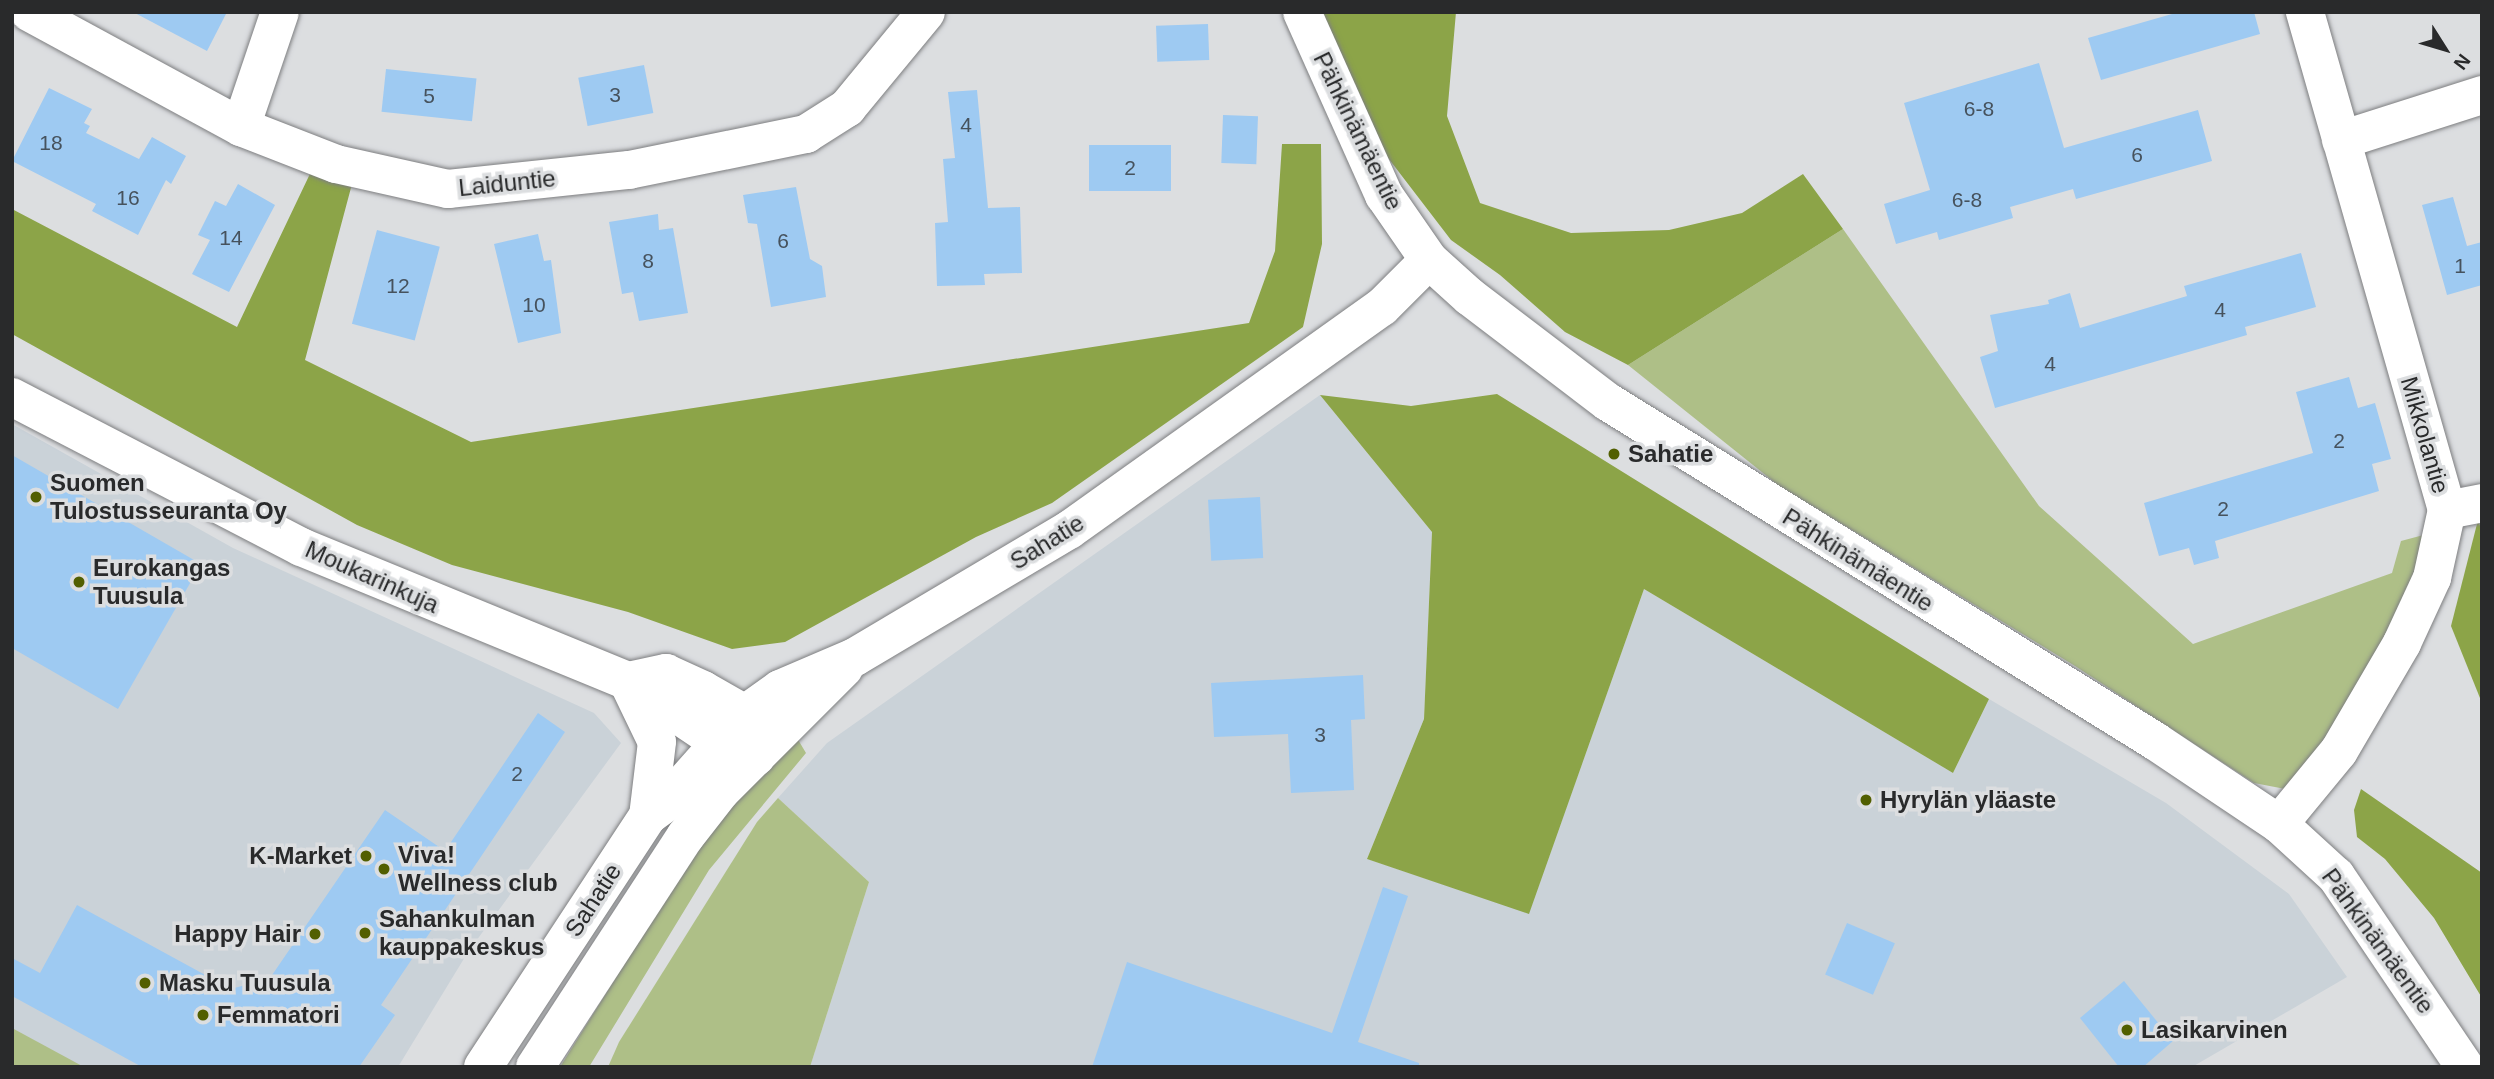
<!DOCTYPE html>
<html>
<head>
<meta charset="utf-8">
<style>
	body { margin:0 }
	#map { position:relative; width:2494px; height:1079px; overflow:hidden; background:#dcdee0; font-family:Helvetica,sans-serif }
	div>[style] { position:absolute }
	.built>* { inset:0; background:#cad2d8 }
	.green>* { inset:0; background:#aebf87 }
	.forest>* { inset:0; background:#8ca448 }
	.building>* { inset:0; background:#9ecaf2; transform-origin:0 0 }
	.roads { filter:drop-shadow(0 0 2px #7d7e80) drop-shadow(0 0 2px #7d7e80) }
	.minor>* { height:38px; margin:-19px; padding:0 19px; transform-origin:19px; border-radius:19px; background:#fff }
	.dots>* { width:19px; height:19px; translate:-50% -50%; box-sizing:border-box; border:4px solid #dcdee0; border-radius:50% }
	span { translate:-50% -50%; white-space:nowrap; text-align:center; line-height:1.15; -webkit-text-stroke:7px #dcdee0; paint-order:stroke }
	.number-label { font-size:21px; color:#46525d }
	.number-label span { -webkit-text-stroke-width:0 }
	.street-label { font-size:24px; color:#292a2b }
	.poi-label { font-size:24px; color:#292a2b; font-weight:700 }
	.left { translate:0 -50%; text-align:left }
	.right { translate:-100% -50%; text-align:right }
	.frame { position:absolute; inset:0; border:14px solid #292a2b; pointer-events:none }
	.north { position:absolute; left:2410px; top:14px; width:70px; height:70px; -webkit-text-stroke:5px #dcdee0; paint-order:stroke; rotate:127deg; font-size:19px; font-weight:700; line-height:28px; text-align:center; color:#292a2b }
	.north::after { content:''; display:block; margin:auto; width:24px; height:32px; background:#292a2b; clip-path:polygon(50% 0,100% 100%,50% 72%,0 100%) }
</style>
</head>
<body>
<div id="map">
	<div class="built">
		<div style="clip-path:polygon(1320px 395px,1432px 532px,1424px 719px,1367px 859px,1529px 913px,1644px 589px,1953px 773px,1989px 699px,2166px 803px,2289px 894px,2347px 977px,2192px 1067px,810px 1067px,869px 882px,778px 798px,827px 743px)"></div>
		<div style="clip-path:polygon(12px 424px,233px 548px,594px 713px,621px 743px,468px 952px,398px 1067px,38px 1067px,12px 1051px)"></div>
	</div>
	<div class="green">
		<div style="clip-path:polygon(1843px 229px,2039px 506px,2193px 644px,2392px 573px,2401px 541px,2431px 533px,2391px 636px,2291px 790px,2254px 783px,2075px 666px,1778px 485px,1628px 365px)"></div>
		<div style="clip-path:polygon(797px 738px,806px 753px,709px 870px,589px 1067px,560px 1067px,665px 899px,733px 801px)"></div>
		<div style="clip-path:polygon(778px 798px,869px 882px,810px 1067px,608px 1067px,619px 1042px,757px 822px)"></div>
		<div style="clip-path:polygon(12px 1028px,84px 1067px,12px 1067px)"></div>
	</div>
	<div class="forest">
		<div style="clip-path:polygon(1322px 12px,1456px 12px,1447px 116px,1480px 203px,1571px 233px,1669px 230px,1742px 213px,1803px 174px,1843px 229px,1628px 365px,1565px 332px,1500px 275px,1451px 240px,1382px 150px)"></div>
		<div style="clip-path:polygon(1282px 144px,1321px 144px,1322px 244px,1303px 327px,1052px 503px,976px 537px,785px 642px,732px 649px,628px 612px,452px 565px,357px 525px,12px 334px,12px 209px,237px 327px,318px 157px,356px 169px,305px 360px,471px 442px,1249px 323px,1275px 251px)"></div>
		<div style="clip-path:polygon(1497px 394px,1989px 699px,1953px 773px,1644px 589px,1529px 914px,1367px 859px,1424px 719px,1432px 532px,1320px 395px,1411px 406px)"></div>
		<div style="clip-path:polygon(2478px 520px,2482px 531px,2482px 703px,2451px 626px)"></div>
		<div style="clip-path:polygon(2361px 789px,2482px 873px,2482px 998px,2434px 918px,2385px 859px,2357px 837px,2354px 810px)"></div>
	</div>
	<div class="building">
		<div style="clip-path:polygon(133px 12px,227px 12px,207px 51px)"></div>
		<div style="clip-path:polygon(2179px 12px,2254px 12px,2260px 34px,2101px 80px,2088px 38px)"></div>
		<div style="left:1208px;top:24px;width:36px;height:52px;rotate:88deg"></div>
		<div style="clip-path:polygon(2039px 63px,2064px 148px,2198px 110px,2212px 161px,2076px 199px,2073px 189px,2010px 207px,2013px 218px,1939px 240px,1937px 232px,1896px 244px,1884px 204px,1930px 190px,1904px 103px)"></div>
		<div style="left:644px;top:65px;width:49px;height:67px;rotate:79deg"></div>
		<div style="left:386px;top:69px;width:91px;height:43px;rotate:6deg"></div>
		<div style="clip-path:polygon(49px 88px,92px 109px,84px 123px,90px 126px,86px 133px,139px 159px,152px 137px,186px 156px,171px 184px,166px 180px,138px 235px,92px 211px,96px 204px,12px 161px)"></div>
		<div style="clip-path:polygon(977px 90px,988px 208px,1020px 207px,1022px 273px,984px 274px,985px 285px,937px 286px,935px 223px,948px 222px,943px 159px,955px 158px,948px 92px)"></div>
		<div style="left:1223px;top:115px;width:35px;height:48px;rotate:2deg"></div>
		<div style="left:1171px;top:145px;width:46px;height:82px;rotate:90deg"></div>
		<div style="clip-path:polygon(238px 184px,275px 205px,229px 292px,192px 274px,210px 240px,198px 235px,215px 201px,226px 206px)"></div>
		<div style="clip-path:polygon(796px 187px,810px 259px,822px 266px,826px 297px,771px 307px,757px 224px,748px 223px,743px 195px)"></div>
		<div style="clip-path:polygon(2453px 197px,2467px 246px,2482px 242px,2482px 285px,2447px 295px,2422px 205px)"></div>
		<div style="clip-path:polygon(658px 214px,659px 230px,673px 228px,688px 313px,639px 321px,633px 292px,622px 294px,609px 222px)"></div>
		<div style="left:377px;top:230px;width:65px;height:97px;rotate:15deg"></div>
		<div style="clip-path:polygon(538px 234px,544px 261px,551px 260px,561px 333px,518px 343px,494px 244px)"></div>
		<div style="clip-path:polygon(2301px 253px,2316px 307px,2245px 327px,2247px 335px,1995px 408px,1980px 357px,1998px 351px,1990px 315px,2049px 304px,2048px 300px,2070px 293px,2080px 328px,2187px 296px,2184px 286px)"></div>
		<div style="clip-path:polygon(2349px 377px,2358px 408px,2375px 403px,2391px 459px,2372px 464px,2379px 491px,2215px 541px,2219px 558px,2194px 565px,2189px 548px,2159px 556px,2144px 503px,2313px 453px,2296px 392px)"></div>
		<div style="clip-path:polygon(12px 455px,201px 564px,118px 709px,12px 648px)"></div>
		<div style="left:1260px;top:497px;width:61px;height:52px;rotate:87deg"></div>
		<div style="clip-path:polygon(1363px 675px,1365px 719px,1351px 720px,1354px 790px,1291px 793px,1288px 734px,1214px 737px,1211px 683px)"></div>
		<div style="clip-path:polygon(538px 713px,565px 732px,381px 1005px,395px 1015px,359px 1067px,142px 1067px,12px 996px,12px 958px,40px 973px,77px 905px,231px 989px,270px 978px,385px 810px,445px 851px)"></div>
		<div style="clip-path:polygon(1383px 887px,1408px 896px,1358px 1042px,1419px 1063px,1419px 1067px,1092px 1067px,1127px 962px,1332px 1033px)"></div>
		<div style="left:1847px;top:923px;width:52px;height:56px;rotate:23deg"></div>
		<div style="clip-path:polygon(2124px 981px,2173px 1041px,2143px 1067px,2119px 1067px,2080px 1018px)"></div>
	</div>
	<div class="roads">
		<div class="minor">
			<div style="left:29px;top:12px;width:241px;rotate:28.5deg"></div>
			<div style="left:241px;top:127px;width:102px;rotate:21.3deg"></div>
			<div style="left:336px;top:164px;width:115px;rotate:12.6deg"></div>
			<div style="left:448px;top:189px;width:182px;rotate:-6deg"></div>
			<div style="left:629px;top:170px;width:181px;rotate:-11.5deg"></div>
			<div style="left:806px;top:134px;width:49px;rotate:-32.4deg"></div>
			<div style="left:847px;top:108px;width:124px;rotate:-50.5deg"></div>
			<div style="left:1302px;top:12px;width:201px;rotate:65.9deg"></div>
			<div style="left:1384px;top:195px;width:79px;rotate:55.3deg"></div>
			<div style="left:1429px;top:260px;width:55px;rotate:42.1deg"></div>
			<div style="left:1470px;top:297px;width:173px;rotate:37.3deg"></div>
			<div style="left:1608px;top:402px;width:644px;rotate:31.79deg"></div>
			<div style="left:2155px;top:741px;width:149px;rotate:33.8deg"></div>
			<div style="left:2279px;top:824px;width:77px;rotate:42.4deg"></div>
			<div style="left:2336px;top:876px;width:230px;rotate:56deg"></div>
			<div style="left:241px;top:127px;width:121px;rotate:-71.3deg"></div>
			<div style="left:2341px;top:140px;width:148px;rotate:-17.7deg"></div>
			<div style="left:12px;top:397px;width:326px;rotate:27.4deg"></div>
			<div style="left:301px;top:547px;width:353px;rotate:22.3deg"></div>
			<div style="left:628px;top:681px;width:107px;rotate:34deg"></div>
			<div style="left:717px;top:741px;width:42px;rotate:22.3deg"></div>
			<div style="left:2447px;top:510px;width:36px;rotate:-11deg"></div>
			<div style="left:628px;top:681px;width:39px;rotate:-12deg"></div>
			<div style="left:666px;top:673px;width:41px;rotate:24.7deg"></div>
			<div style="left:703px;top:690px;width:48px;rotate:29.7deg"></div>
			<div style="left:745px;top:714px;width:25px;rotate:76deg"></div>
			<div style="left:629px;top:684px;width:64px;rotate:64.2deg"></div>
			<div style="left:657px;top:742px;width:75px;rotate:96.9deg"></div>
			<div style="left:2279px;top:824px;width:94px;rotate:-50.6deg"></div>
			<div style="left:2339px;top:751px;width:125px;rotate:-59.7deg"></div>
			<div style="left:2402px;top:643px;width:72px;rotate:-65.2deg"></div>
			<div style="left:2432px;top:578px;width:70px;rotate:-77.6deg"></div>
			<div style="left:2447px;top:510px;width:518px;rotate:-105.92deg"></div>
			<div style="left:483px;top:1067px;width:300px;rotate:-56.7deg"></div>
			<div style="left:648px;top:816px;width:24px;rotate:-36deg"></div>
			<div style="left:667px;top:802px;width:118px;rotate:-48.4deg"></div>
			<div style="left:745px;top:714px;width:43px;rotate:-35.5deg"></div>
			<div style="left:780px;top:689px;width:82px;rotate:-23.1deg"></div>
			<div style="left:855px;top:657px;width:249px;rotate:-30.7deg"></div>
			<div style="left:1069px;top:530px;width:384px;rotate:-35.5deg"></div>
			<div style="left:1382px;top:307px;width:66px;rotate:-45deg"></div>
			<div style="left:535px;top:1067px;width:275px;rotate:-56.9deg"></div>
			<div style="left:685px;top:837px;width:58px;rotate:-52deg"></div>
			<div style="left:721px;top:791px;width:174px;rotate:-45deg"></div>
		</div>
	</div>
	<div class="dots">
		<div style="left:1614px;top:454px;background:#525f00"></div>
		<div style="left:36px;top:497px;background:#525f00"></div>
		<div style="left:79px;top:582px;background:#525f00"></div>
		<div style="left:1866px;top:800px;background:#525f00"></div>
		<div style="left:366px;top:856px;background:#525f00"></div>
		<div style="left:384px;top:869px;background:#525f00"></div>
		<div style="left:365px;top:933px;background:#525f00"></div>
		<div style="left:315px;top:934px;background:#525f00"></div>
		<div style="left:145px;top:983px;background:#525f00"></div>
		<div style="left:203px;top:1015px;background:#525f00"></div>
		<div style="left:2127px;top:1030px;background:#525f00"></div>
	</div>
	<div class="number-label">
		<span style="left:615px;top:95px">3</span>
		<span style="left:429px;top:96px">5</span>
		<span style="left:1979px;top:109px">6-8</span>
		<span style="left:966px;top:125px">4</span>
		<span style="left:51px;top:143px">18</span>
		<span style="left:2137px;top:155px">6</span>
		<span style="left:1130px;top:168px">2</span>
		<span style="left:128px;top:198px">16</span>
		<span style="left:1967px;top:200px">6-8</span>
		<span style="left:231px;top:238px">14</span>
		<span style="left:783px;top:241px">6</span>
		<span style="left:648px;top:261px">8</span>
		<span style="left:2460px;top:266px">1</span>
		<span style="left:398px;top:286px">12</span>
		<span style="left:534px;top:305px">10</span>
		<span style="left:2220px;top:310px">4</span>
		<span style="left:2050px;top:364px">4</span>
		<span style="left:2339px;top:441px">2</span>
		<span style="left:2223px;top:509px">2</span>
		<span style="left:1320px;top:735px">3</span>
		<span style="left:517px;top:774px">2</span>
	</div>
	<div class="street-label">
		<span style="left:1358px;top:131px;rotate:64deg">Pähkinämäentie</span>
		<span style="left:507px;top:183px;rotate:-6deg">Laiduntie</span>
		<span style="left:2425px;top:435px;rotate:74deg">Mikkolantie</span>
		<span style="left:1047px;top:542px;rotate:-32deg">Sahatie</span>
		<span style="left:1858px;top:560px;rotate:32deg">Pähkinämäentie</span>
		<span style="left:372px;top:577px;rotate:24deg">Moukarinkuja</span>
		<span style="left:593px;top:900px;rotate:-57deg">Sahatie</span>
		<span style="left:2378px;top:941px;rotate:54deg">Pähkinämäentie</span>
	</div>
	<div class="poi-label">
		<span class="left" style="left:1628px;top:454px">Sahatie</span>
		<span class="left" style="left:50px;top:497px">Suomen<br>Tulostusseuranta Oy</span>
		<span class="left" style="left:93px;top:582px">Eurokangas<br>Tuusula</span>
		<span class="left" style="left:1880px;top:800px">Hyrylän yläaste</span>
		<span class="left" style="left:398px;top:869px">Viva!<br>Wellness club</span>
		<span class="right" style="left:352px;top:856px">K-Market</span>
		<span class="left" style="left:379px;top:933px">Sahankulman<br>kauppakeskus</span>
		<span class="right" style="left:301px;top:934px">Happy Hair</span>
		<span class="left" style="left:159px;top:983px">Masku Tuusula</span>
		<span class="left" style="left:217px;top:1015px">Femmatori</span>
		<span class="left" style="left:2141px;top:1030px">Lasikarvinen</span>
	</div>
	<div class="frame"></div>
	<div class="north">N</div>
</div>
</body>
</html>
